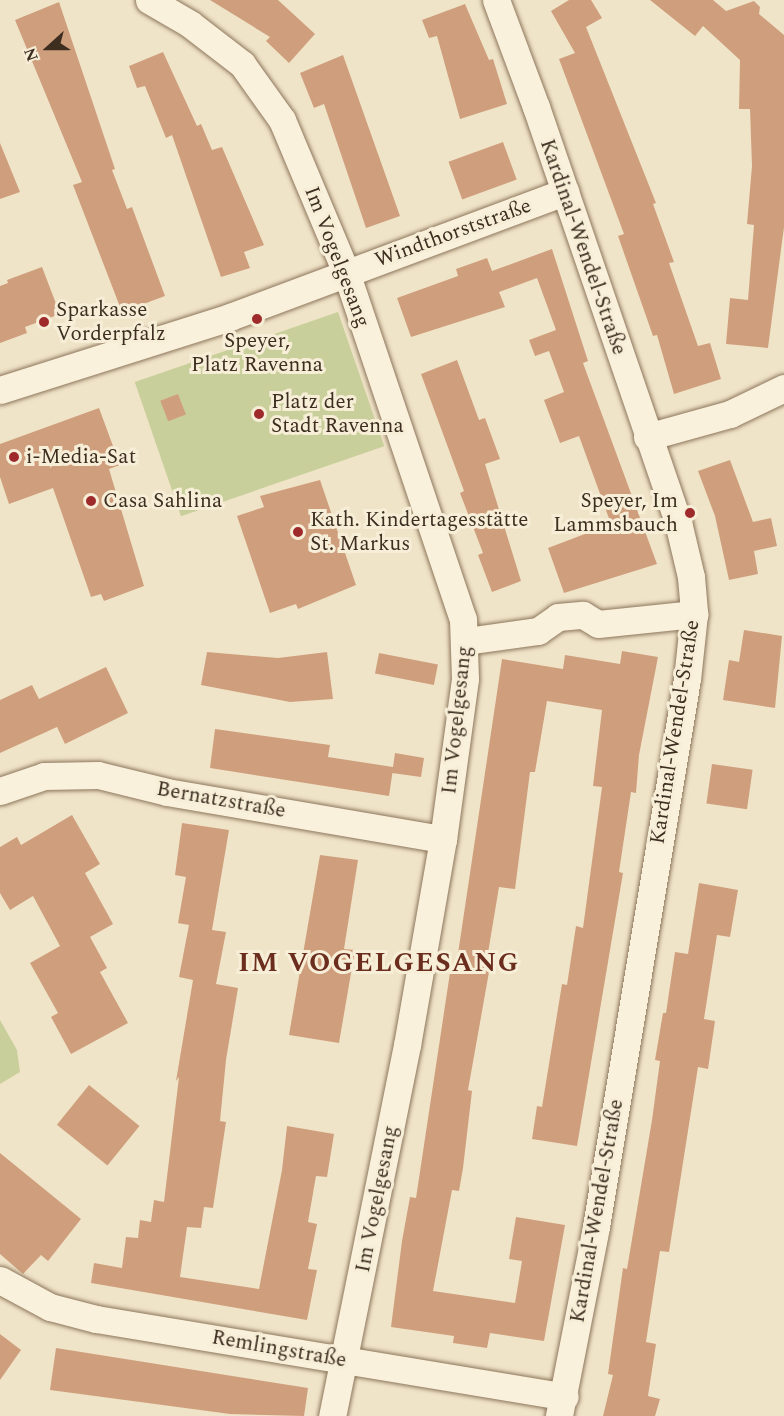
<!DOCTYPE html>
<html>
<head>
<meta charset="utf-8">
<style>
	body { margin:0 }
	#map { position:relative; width:784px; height:1416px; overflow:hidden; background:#f0e4c8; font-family:Spectral,serif }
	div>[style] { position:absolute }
	.green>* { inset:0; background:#c9cf9b; transform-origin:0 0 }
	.building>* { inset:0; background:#cf9f7d; transform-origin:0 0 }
	.roads { filter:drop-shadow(0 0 2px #8d765c) drop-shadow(0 0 2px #8d765c) }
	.minor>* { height:27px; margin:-13.5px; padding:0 13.5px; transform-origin:13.5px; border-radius:13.5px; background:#faf1dc }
	.dots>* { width:16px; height:16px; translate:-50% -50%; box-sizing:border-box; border:3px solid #f7eed8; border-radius:50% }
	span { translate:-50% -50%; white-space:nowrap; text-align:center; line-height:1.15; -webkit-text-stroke:6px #f7eed8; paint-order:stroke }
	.street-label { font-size:21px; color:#3d2e20 }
	.poi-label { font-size:21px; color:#3d2e20 }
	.left { translate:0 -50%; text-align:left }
	.right { translate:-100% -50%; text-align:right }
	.district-label { font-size:27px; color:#6b2e1e; font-weight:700; letter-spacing:1.5px }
	.north { position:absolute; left:18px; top:18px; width:60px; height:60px; -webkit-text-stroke:4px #f7eed8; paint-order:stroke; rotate:249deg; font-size:16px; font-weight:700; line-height:24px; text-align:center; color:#3d2e20 }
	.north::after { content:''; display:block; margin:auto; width:21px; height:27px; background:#3d2e20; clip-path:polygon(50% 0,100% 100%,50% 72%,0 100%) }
</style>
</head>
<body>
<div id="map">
	<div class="green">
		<div style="left:338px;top:312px;width:142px;height:215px;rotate:71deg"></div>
		<div style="clip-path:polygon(0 1020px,17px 1050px,20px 1072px,0 1084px)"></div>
	</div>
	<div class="building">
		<div style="clip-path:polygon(210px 0,278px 0,315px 34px,289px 63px,266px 41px,270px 37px)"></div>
		<div style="clip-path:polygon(569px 0,591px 0,602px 18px,586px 27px,656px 203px,653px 204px,674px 262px,669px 263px,698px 346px,710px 343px,721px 379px,674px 394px,657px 335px,653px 336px,618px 236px,624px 234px,559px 59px,575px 53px,551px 11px)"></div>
		<div style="clip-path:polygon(650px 0,713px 0,726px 11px,754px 1px,760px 7px,759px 14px,784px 35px,784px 227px,768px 348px,726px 344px,730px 298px,748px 300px,754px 225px,747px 224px,752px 166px,750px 109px,739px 109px,740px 60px,703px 26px,695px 36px)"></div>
		<div style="clip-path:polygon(59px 2px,115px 169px,112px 170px,127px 209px,132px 207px,165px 296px,122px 312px,73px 185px,82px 182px,15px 20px)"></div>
		<div style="clip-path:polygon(465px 4px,489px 60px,493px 59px,507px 104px,460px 119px,437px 36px,429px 38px,422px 20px)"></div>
		<div style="clip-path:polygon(163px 52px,197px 126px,201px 124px,212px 150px,222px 147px,264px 245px,244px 252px,250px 268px,221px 277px,172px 135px,166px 138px,145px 86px,137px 88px,129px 66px)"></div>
		<div style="clip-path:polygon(343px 55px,400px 216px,366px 228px,324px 104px,314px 108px,300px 73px)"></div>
		<div style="left:503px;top:142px;width:40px;height:58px;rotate:70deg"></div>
		<div style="clip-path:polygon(0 143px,20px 192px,0 199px)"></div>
		<div style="clip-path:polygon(552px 249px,588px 361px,583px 363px,657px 564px,564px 593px,548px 548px,611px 524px,579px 436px,560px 443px,544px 400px,564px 392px,549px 351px,535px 356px,529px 340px,556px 330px,537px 278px,499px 292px,505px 307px,411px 337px,397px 298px,458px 276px,456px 269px,487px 258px,492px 271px)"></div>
		<div style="clip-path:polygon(42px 267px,60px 314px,25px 327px,27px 333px,0 343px,0 286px,8px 283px,7px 280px)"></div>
		<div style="clip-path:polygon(457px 360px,479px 420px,485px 418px,500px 459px,485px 464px,521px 581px,492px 592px,478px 555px,483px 553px,460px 493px,464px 491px,421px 374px)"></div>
		<div style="left:178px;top:394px;width:22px;height:19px;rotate:69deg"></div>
		<div style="clip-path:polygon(99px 408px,120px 465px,109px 469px,144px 586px,104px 601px,101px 594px,91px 597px,53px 488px,9px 504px,0 477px,0 444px)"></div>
		<div style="clip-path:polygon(730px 460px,753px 522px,771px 518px,777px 546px,754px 551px,758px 574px,729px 580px,715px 516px,698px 471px)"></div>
		<div style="clip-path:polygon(320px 480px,356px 585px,298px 609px,296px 604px,270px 613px,237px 516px,264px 507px,260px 496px)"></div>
		<div style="clip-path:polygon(744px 630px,782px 636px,775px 708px,723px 700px,729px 660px,739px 662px)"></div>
		<div style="clip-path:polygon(622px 651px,658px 657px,639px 755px,636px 793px,631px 792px,619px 872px,623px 873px,577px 1146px,532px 1139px,537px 1106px,542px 1107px,562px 984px,567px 985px,576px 926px,583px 928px,602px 787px,593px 786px,602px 710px,547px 701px,535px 772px,530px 772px,515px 889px,499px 887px,485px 971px,489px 972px,468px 1090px,472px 1091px,463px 1168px,459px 1191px,452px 1190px,433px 1291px,515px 1303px,522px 1261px,509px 1259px,516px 1217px,565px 1225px,544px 1341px,490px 1333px,487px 1348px,453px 1343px,454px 1336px,391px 1327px,402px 1241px,410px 1197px,416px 1198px,451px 966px,456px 967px,502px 659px,563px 669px,565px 655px,620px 664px)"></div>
		<div style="clip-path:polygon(207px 652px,278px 658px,327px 652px,333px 699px,290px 702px,201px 685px)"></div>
		<div style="left:379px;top:653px;width:60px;height:21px;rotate:11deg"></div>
		<div style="clip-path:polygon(106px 667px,128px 713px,65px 744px,57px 727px,0 753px,0 700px,32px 685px,39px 699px)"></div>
		<div style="clip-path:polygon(215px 729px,330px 745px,328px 757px,393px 767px,395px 753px,424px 758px,421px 777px,392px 773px,393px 769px,389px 796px,210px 768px)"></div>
		<div style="left:712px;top:764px;width:41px;height:40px;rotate:8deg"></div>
		<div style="clip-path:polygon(72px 815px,100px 864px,85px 873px,113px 924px,90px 937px,107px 968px,100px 972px,128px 1023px,71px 1054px,51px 1017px,58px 1013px,30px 963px,60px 946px,33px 896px,10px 910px,0 893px,0 847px,17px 837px,21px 845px)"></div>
		<div style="clip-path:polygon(182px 823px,229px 830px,212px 930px,226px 932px,216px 984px,238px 988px,226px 1060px,220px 1121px,226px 1122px,213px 1208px,204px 1207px,201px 1228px,187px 1227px,180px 1277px,259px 1289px,282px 1170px,287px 1126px,334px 1134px,327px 1177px,316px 1176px,308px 1222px,317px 1224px,308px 1269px,317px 1270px,307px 1320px,91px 1283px,94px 1263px,122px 1268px,126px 1237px,138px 1238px,140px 1220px,151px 1222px,154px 1200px,164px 1202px,179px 1077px,176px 1081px,193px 980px,179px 977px,189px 925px,178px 923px,186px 877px,175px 875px)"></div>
		<div style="clip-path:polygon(320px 855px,358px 860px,344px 949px,355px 950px,339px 1043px,289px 1035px)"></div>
		<div style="clip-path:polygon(699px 883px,738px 890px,730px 937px,717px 935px,704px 1019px,715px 1021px,708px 1069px,698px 1067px,669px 1252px,660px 1251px,646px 1342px,656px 1344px,648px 1396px,660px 1399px,655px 1416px,603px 1416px,613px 1375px,608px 1374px,623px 1268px,627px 1269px,652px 1120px,660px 1061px,655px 1060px,663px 1013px,666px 1013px,675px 952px,688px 954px)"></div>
		<div style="left:89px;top:1085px;width:65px;height:51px;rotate:39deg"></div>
		<div style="clip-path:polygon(0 1153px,81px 1219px,48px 1261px,41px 1255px,23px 1274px,0 1254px)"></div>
		<div style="clip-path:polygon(0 1334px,21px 1350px,0 1380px)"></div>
		<div style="clip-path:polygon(56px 1348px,308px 1388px,304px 1416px,230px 1414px,50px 1390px)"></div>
	</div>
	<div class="roads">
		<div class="minor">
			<div style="left:149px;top:0;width:48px;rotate:30.3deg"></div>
			<div style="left:190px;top:24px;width:66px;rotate:37.6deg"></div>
			<div style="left:242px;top:64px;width:69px;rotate:54.5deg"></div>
			<div style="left:282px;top:120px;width:165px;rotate:67.2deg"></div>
			<div style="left:346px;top:272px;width:366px;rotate:71.4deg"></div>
			<div style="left:463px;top:619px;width:60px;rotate:88.1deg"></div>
			<div style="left:465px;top:679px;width:162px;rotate:97.8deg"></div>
			<div style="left:443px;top:839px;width:209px;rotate:99.9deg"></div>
			<div style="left:407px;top:1045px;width:379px;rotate:101.4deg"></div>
			<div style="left:496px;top:0;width:114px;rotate:69.5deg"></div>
			<div style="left:536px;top:107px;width:439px;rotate:71.1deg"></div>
			<div style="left:678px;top:522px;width:57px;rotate:76.7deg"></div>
			<div style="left:691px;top:577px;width:37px;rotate:85deg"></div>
			<div style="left:694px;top:614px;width:65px;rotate:96.1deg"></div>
			<div style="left:687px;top:679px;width:556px;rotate:99.43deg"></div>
			<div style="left:596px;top:1227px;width:193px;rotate:101.1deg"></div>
			<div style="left:0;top:390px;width:241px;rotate:-17.6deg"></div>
			<div style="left:230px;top:317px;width:358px;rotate:-20.5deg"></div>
			<div style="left:647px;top:437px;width:86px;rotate:-15.5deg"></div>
			<div style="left:730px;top:414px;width:60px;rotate:-25.7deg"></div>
			<div style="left:466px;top:641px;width:73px;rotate:-7.9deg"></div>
			<div style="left:538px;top:631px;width:24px;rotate:-35deg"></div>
			<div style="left:558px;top:617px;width:25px;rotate:-5deg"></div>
			<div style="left:583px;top:615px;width:17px;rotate:31deg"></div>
			<div style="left:598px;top:624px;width:97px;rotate:-5.9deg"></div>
			<div style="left:0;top:791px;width:46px;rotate:-18.8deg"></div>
			<div style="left:44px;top:776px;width:54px;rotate:-1.1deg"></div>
			<div style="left:98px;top:775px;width:71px;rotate:13.8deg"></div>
			<div style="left:167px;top:792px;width:280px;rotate:9.7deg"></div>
			<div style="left:0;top:1280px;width:57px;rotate:28.4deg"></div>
			<div style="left:50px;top:1307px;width:48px;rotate:14.6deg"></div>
			<div style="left:96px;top:1319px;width:475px;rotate:9.4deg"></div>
		</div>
	</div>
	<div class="dots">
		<div style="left:257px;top:319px;background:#9e2a2b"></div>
		<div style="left:44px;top:322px;background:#9e2a2b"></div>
		<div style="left:259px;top:414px;background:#9e2a2b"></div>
		<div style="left:14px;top:457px;background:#9e2a2b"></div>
		<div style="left:91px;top:501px;background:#9e2a2b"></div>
		<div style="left:690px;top:513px;background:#9e2a2b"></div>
		<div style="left:298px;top:532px;background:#9e2a2b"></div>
	</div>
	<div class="street-label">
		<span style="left:453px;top:233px;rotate:-20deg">Windthorststraße</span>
		<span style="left:583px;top:247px;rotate:71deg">Kardinal-Wendel-Straße</span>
		<span style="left:337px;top:257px;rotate:69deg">Im Vogelgesang</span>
		<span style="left:457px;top:720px;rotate:-84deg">Im Vogelgesang</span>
		<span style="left:675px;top:732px;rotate:-81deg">Kardinal-Wendel-Straße</span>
		<span style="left:221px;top:800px;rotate:10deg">Bernatzstraße</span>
		<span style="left:377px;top:1199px;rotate:-79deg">Im Vogelgesang</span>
		<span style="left:597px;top:1211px;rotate:-80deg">Kardinal-Wendel-Straße</span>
		<span style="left:279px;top:1349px;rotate:10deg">Remlingstraße</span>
	</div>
	<div class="poi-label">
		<span class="left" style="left:56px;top:322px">Sparkasse<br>Vorderpfalz</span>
		<span style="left:257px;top:353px">Speyer,<br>Platz Ravenna</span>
		<span class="left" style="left:271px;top:414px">Platz der<br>Stadt Ravenna</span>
		<span class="left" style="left:26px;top:457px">i-Media-Sat</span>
		<span class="left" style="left:103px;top:501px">Casa Sahlina</span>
		<span class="right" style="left:678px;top:513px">Speyer, Im<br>Lammsbauch</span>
		<span class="left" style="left:310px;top:532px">Kath. Kindertagesstätte<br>St. Markus</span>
	</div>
	<div class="district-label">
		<span style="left:379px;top:964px">IM VOGELGESANG</span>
	</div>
	<div class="north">N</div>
</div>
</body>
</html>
